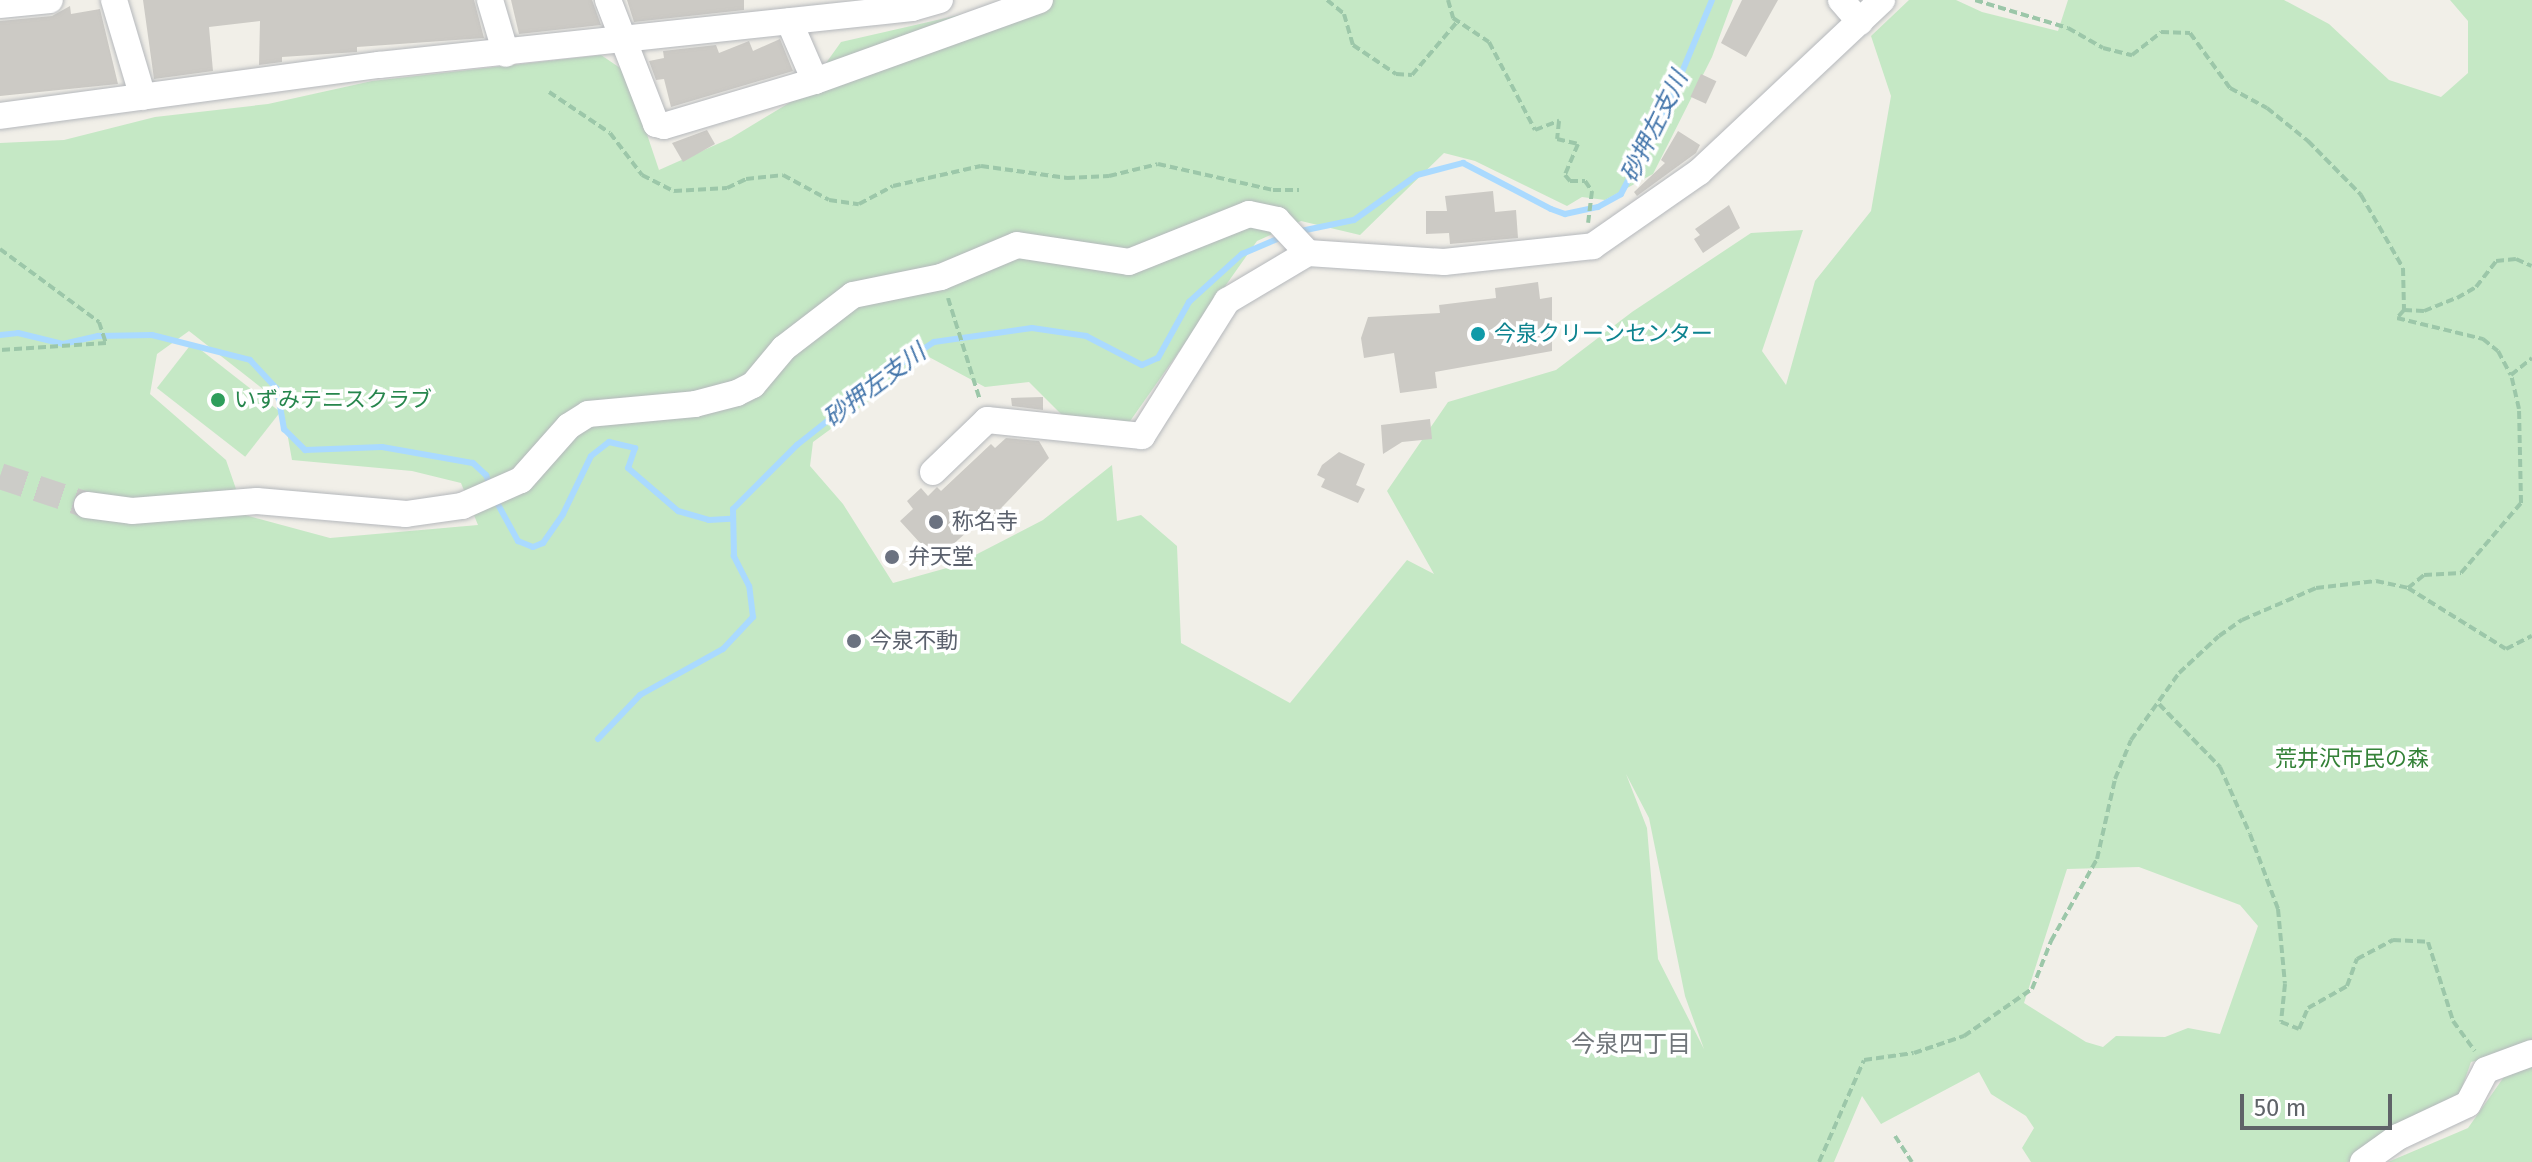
<!DOCTYPE html>
<html>
<head>
<meta charset="utf-8">
<style>
	body { margin:0 }
	#map { position:relative; width:2532px; height:1162px; overflow:hidden; background:#f1efe8; font-family:"Fira Sans","Noto Sans JP",sans-serif }
	div>[style] { position:absolute }
	.green>* { inset:0; background:#c5e8c5; transform-origin:0 0 }
	.stream>* { height:6px; margin:-3px; padding:0 3px; transform-origin:3px; border-radius:3px; background:#aadaff }
	.building>* { inset:0; background:#cccac5; transform-origin:0 0 }
	.minor-tunnel>* { height:26px; margin-top:-13px; transform-origin:0; background:repeating-linear-gradient(90deg,#ccccc8 0 26px,transparent 0 39px) }
	.path>* { height:4px; margin-top:-2px; transform-origin:0; background:repeating-linear-gradient(90deg,#9cc7a9 0 8px,transparent 0 12px) }
	.roads { filter:drop-shadow(0 0 2px #b5b8bc) drop-shadow(0 0 2px #b5b8bc) }
	.minor>* { height:26px; margin:-13px; padding:0 13px; transform-origin:13px; border-radius:13px; background:#fff }
	.dots>* { width:22px; height:22px; translate:-50% -50%; box-sizing:border-box; border:4px solid #fff; border-radius:50% }
	span { translate:-50% -50%; white-space:nowrap; text-align:center; line-height:1.15; -webkit-text-stroke:7px #fff; paint-order:stroke }
	.culture-label { font-size:22px; color:#0d838f }
	.left { translate:0 -50%; text-align:left }
	.leisure-label { font-size:22px; color:#27864d }
	.worship-label { font-size:22px; color:#5b616d }
	.park-label { font-size:22px; color:#348238 }
	.water-label { font-size:24px; color:#4174aa; font-style:italic }
	.neighbourhood-label { font-size:24px; color:#70757a }
	.scale { position:absolute; left:2240px; top:1094px; width:152px; height:36px; box-sizing:border-box; border:4px solid #5f6368; border-top:0; padding-left:10px; font-size:24px; line-height:28px; white-space:nowrap; color:#5f6368; -webkit-text-stroke:6px #fff; paint-order:stroke }
</style>
</head>
<body>
<div id="map">
	<div class="green">
		<div style="clip-path:polygon(evenodd,1025px 0,1733px 0,1712px 57px,1653px 174px,1605px 200px,1582px 197px,1567px 206px,1475px 161px,1444px 153px,1360px 235px,1301px 221px,1257px 241px,1128px 424px,1064px 417px,1029px 382px,985px 387px,929px 357px,813px 442px,810px 466px,843px 504px,893px 583px,954px 566px,1043px 520px,1112px 465px,1117px 521px,1141px 515px,1177px 546px,1181px 643px,1290px 703px,1407px 560px,1434px 574px,1387px 491px,1448px 402px,1556px 370px,1632px 312px,1751px 233px,1803px 230px,1762px 351px,1786px 385px,1815px 281px,1871px 211px,1891px 96px,1871px 36px,1909px 0,1956px 0,1982px 12px,2058px 31px,2068px 0,2284px 0,2329px 24px,2389px 80px,2441px 97px,2468px 73px,2468px 21px,2450px 0,2532px 0,2532px 1047px,2471px 1062px,2458px 1099px,2348px 1162px,2031px 1162px,2022px 1148px,2034px 1128px,2026px 1116px,1991px 1094px,1979px 1072px,1881px 1124px,1862px 1096px,1834px 1162px,0 1162px,0 143px,64px 140px,155px 117px,268px 104px,372px 81px,601px 55px,626px 72px,659px 170px,731px 138px,804px 94px,841px 42px,1025px 0,189px 331px,282px 404px,292px 460px,412px 471px,461px 483px,478px 525px,330px 538px,245px 515px,226px 460px,150px 394px,157px 354px,189px 331px,1025px 0,1626px 774px,1649px 818px,1685px 996px,1704px 1049px,1658px 959px,1647px 828px,1626px 774px,1025px 0,2139px 867px,2240px 905px,2258px 926px,2220px 1034px,2188px 1028px,2165px 1037px,2116px 1036px,2103px 1047px,2086px 1042px,2024px 1003px,2067px 869px,2139px 867px)"></div>
		<div style="left:192px;top:343px;width:112px;height:57px;rotate:38deg"></div>
		<div style="clip-path:polygon(2532px 1065px,2532px 1162px,2388px 1162px,2468px 1128px,2506px 1074px)"></div>
	</div>
	<div class="stream">
		<div style="left:1296px;top:232px;width:59px;rotate:-11.7deg"></div>
		<div style="left:1354px;top:220px;width:77px;rotate:-35.5deg"></div>
		<div style="left:1417px;top:175px;width:48px;rotate:-14.6deg"></div>
		<div style="left:1463px;top:163px;width:99px;rotate:27.6deg"></div>
		<div style="left:1551px;top:209px;width:15px;rotate:20deg"></div>
		<div style="left:1565px;top:214px;width:34px;rotate:-12deg"></div>
		<div style="left:1598px;top:207px;width:26px;rotate:-29deg"></div>
		<div style="left:1621px;top:194px;width:110px;rotate:-62.5deg"></div>
		<div style="left:1672px;top:96px;width:104px;rotate:-67.4deg"></div>
		<div style="left:0;top:335px;width:18px;rotate:-6deg"></div>
		<div style="left:18px;top:333px;width:46px;rotate:13.7deg"></div>
		<div style="left:63px;top:344px;width:36px;rotate:-13deg"></div>
		<div style="left:98px;top:336px;width:54px;rotate:-1.1deg"></div>
		<div style="left:152px;top:335px;width:101px;rotate:14.3deg"></div>
		<div style="left:250px;top:360px;width:40px;rotate:47deg"></div>
		<div style="left:277px;top:389px;width:41px;rotate:80.1deg"></div>
		<div style="left:284px;top:429px;width:30px;rotate:45deg"></div>
		<div style="left:305px;top:450px;width:77px;rotate:-2.2deg"></div>
		<div style="left:382px;top:447px;width:92px;rotate:10deg"></div>
		<div style="left:473px;top:463px;width:18px;rotate:43deg"></div>
		<div style="left:486px;top:475px;width:14px;rotate:69deg"></div>
		<div style="left:495px;top:499px;width:48px;rotate:61.3deg"></div>
		<div style="left:518px;top:541px;width:16px;rotate:22deg"></div>
		<div style="left:533px;top:547px;width:11px;rotate:-22deg"></div>
		<div style="left:543px;top:543px;width:35px;rotate:-55deg"></div>
		<div style="left:563px;top:514px;width:64px;rotate:-64.2deg"></div>
		<div style="left:591px;top:456px;width:23px;rotate:-38deg"></div>
		<div style="left:609px;top:442px;width:27px;rotate:13deg"></div>
		<div style="left:635px;top:448px;width:21px;rotate:109deg"></div>
		<div style="left:628px;top:468px;width:66px;rotate:40.7deg"></div>
		<div style="left:678px;top:511px;width:32px;rotate:16deg"></div>
		<div style="left:709px;top:520px;width:22px;rotate:-3deg"></div>
		<div style="left:598px;top:739px;width:61px;rotate:-46.3deg"></div>
		<div style="left:640px;top:695px;width:95px;rotate:-29deg"></div>
		<div style="left:723px;top:649px;width:44px;rotate:-46.8deg"></div>
		<div style="left:753px;top:617px;width:31px;rotate:-97deg"></div>
		<div style="left:749px;top:586px;width:34px;rotate:-117deg"></div>
		<div style="left:734px;top:556px;width:47px;rotate:-91.2deg"></div>
		<div style="left:733px;top:509px;width:91px;rotate:-45deg"></div>
		<div style="left:797px;top:445px;width:122px;rotate:-38.4deg"></div>
		<div style="left:893px;top:369px;width:49px;rotate:-33.4deg"></div>
		<div style="left:934px;top:342px;width:99px;rotate:-8.1deg"></div>
		<div style="left:1032px;top:328px;width:55px;rotate:8.4deg"></div>
		<div style="left:1086px;top:336px;width:63px;rotate:27.4deg"></div>
		<div style="left:1142px;top:365px;width:17px;rotate:-24deg"></div>
		<div style="left:1158px;top:358px;width:64px;rotate:-61deg"></div>
		<div style="left:1189px;top:302px;width:72px;rotate:-42.2deg"></div>
		<div style="left:1242px;top:254px;width:43px;rotate:-23deg"></div>
	</div>
	<div class="building">
		<div style="clip-path:polygon(143px 0,474px 0,484px 38px,357px 47px,357px 52px,282px 57px,282px 62px,259px 65px,260px 21px,209px 27px,213px 71px,154px 79px)"></div>
		<div style="clip-path:polygon(511px 0,592px 0,601px 25px,519px 34px)"></div>
		<div style="clip-path:polygon(627px 0,744px 0,744px 10px,634px 22px)"></div>
		<div style="clip-path:polygon(1742px 0,1778px 0,1746px 57px,1721px 43px)"></div>
		<div style="clip-path:polygon(70px 6px,71px 14px,100px 9px,118px 84px,0 96px,0 21px,52px 16px)"></div>
		<div style="clip-path:polygon(780px 39px,793px 71px,671px 107px,664px 79px,656px 80px,649px 61px,664px 58px,663px 51px,716px 45px,719px 53px,749px 41px,753px 51px)"></div>
		<div style="left:1701px;top:74px;width:17px;height:25px;rotate:25deg"></div>
		<div style="clip-path:polygon(707px 130px,715px 144px,683px 162px,672px 143px)"></div>
		<div style="clip-path:polygon(1678px 131px,1700px 145px,1696px 153px,1637px 196px,1634px 192px,1665px 163px,1661px 160px)"></div>
		<div style="clip-path:polygon(1493px 191px,1495px 212px,1516px 210px,1518px 238px,1450px 244px,1449px 233px,1426px 234px,1426px 211px,1447px 211px,1445px 196px)"></div>
		<div style="clip-path:polygon(1729px 205px,1740px 228px,1703px 253px,1694px 239px,1700px 235px,1695px 229px)"></div>
		<div style="clip-path:polygon(1538px 282px,1540px 299px,1552px 297px,1552px 351px,1435px 372px,1437px 388px,1400px 393px,1394px 353px,1364px 358px,1361px 338px,1368px 317px,1440px 313px,1439px 305px,1496px 298px,1495px 288px)"></div>
		<div style="clip-path:polygon(1043px 397px,1043px 410px,1012px 406px,1011px 398px)"></div>
		<div style="clip-path:polygon(1430px 419px,1432px 439px,1402px 442px,1383px 454px,1381px 425px)"></div>
		<div style="clip-path:polygon(1006px 438px,1039px 441px,1049px 458px,983px 527px,978px 522px,939px 557px,932px 556px,900px 521px,913px 509px,907px 501px,921px 488px,928px 496px,937px 487px,941px 491px,991px 444px,995px 448px)"></div>
		<div style="clip-path:polygon(1339px 452px,1365px 464px,1356px 485px,1365px 489px,1358px 503px,1321px 487px,1325px 479px,1317px 475px,1322px 465px)"></div>
	</div>
	<div class="minor-tunnel">
		<div style="left:0;top:476px;width:92px;rotate:18.4deg"></div>
	</div>
	<div class="path">
		<div style="left:1327px;top:0;width:22px;rotate:39deg"></div>
		<div style="left:1344px;top:14px;width:32px;rotate:74deg"></div>
		<div style="left:1353px;top:45px;width:52px;rotate:34deg"></div>
		<div style="left:1396px;top:74px;width:16px;rotate:4deg"></div>
		<div style="left:1412px;top:75px;width:70px;rotate:-49.7deg"></div>
		<div style="left:1448px;top:0;width:19px;rotate:74deg"></div>
		<div style="left:1453px;top:18px;width:43px;rotate:33.7deg"></div>
		<div style="left:1489px;top:42px;width:99px;rotate:62.4deg"></div>
		<div style="left:1535px;top:130px;width:26px;rotate:-21deg"></div>
		<div style="left:1559px;top:121px;width:18px;rotate:96deg"></div>
		<div style="left:1557px;top:139px;width:22px;rotate:13deg"></div>
		<div style="left:1578px;top:144px;width:34px;rotate:113deg"></div>
		<div style="left:1565px;top:175px;width:8px;rotate:50deg"></div>
		<div style="left:1570px;top:181px;width:15px"></div>
		<div style="left:1585px;top:181px;width:12px;rotate:55deg"></div>
		<div style="left:1592px;top:191px;width:32px;rotate:97deg"></div>
		<div style="left:1975px;top:0;width:97px;rotate:16.8deg"></div>
		<div style="left:2068px;top:28px;width:40px;rotate:29.7deg"></div>
		<div style="left:2103px;top:48px;width:30px;rotate:14deg"></div>
		<div style="left:2132px;top:55px;width:37px;rotate:-38deg"></div>
		<div style="left:2161px;top:32px;width:29px;rotate:2deg"></div>
		<div style="left:2190px;top:33px;width:68px;rotate:54deg"></div>
		<div style="left:2230px;top:88px;width:42px;rotate:28.4deg"></div>
		<div style="left:2267px;top:108px;width:53px;rotate:38.8deg"></div>
		<div style="left:2308px;top:141px;width:76px;rotate:45.5deg"></div>
		<div style="left:2361px;top:195px;width:84px;rotate:60.1deg"></div>
		<div style="left:2403px;top:268px;width:42px;rotate:88.6deg"></div>
		<div style="left:2404px;top:310px;width:11px;rotate:131deg"></div>
		<div style="left:2397px;top:318px;width:89px;rotate:13.7deg"></div>
		<div style="left:2483px;top:339px;width:19px;rotate:39deg"></div>
		<div style="left:2498px;top:351px;width:27px;rotate:62deg"></div>
		<div style="left:549px;top:92px;width:73px;rotate:33.9deg"></div>
		<div style="left:610px;top:133px;width:53px;rotate:52.7deg"></div>
		<div style="left:642px;top:175px;width:36px;rotate:27deg"></div>
		<div style="left:674px;top:191px;width:53px;rotate:-3.2deg"></div>
		<div style="left:727px;top:188px;width:21px;rotate:-25deg"></div>
		<div style="left:746px;top:179px;width:37px;rotate:-6deg"></div>
		<div style="left:783px;top:175px;width:52px;rotate:28.5deg"></div>
		<div style="left:829px;top:200px;width:30px;rotate:8deg"></div>
		<div style="left:859px;top:204px;width:38px;rotate:-28deg"></div>
		<div style="left:893px;top:186px;width:90px;rotate:-12.8deg"></div>
		<div style="left:981px;top:166px;width:87px;rotate:7.9deg"></div>
		<div style="left:1067px;top:178px;width:42px;rotate:-2.7deg"></div>
		<div style="left:1109px;top:176px;width:50px;rotate:-13.8deg"></div>
		<div style="left:1158px;top:164px;width:118px;rotate:12.7deg"></div>
		<div style="left:1273px;top:190px;width:26px"></div>
		<div style="left:0;top:249px;width:123px;rotate:36.4deg"></div>
		<div style="left:99px;top:322px;width:22px;rotate:72deg"></div>
		<div style="left:106px;top:343px;width:106px;rotate:176.2deg"></div>
		<div style="left:948px;top:298px;width:107px;rotate:72.6deg"></div>
		<div style="left:2404px;top:310px;width:20px;rotate:3deg"></div>
		<div style="left:2424px;top:311px;width:35px;rotate:-22deg"></div>
		<div style="left:2457px;top:298px;width:22px;rotate:-30deg"></div>
		<div style="left:2476px;top:287px;width:33px;rotate:-52deg"></div>
		<div style="left:2496px;top:261px;width:20px;rotate:-6deg"></div>
		<div style="left:2516px;top:259px;width:17px;rotate:24deg"></div>
		<div style="left:2408px;top:588px;width:115px;rotate:31.9deg"></div>
		<div style="left:2506px;top:649px;width:29px;rotate:-27deg"></div>
		<div style="left:2159px;top:704px;width:88px;rotate:45.9deg"></div>
		<div style="left:2220px;top:767px;width:73px;rotate:65.9deg"></div>
		<div style="left:2250px;top:834px;width:80px;rotate:69.5deg"></div>
		<div style="left:2278px;top:909px;width:75px;rotate:84.7deg"></div>
		<div style="left:2285px;top:984px;width:38px;rotate:96deg"></div>
		<div style="left:2281px;top:1022px;width:19px;rotate:21deg"></div>
		<div style="left:2299px;top:1029px;width:23px;rotate:-67deg"></div>
		<div style="left:2308px;top:1008px;width:45px;rotate:-29.4deg"></div>
		<div style="left:2347px;top:986px;width:29px;rotate:-70deg"></div>
		<div style="left:2357px;top:959px;width:41px;rotate:-27.8deg"></div>
		<div style="left:2393px;top:940px;width:35px;rotate:3deg"></div>
		<div style="left:2428px;top:942px;width:83px;rotate:72.4deg"></div>
		<div style="left:2453px;top:1021px;width:37px;rotate:54deg"></div>
		<div style="left:1895px;top:1136px;width:31px;rotate:57deg"></div>
		<div style="left:1819px;top:1162px;width:111px;rotate:-66.2deg"></div>
		<div style="left:1864px;top:1060px;width:50px;rotate:-8deg"></div>
		<div style="left:1914px;top:1053px;width:53px;rotate:-18.8deg"></div>
		<div style="left:1964px;top:1036px;width:83px;rotate:-34.7deg"></div>
		<div style="left:2032px;top:989px;width:52px;rotate:-68.4deg"></div>
		<div style="left:2051px;top:941px;width:94px;rotate:-60.7deg"></div>
		<div style="left:2097px;top:859px;width:82px;rotate:-77.3deg"></div>
		<div style="left:2115px;top:779px;width:42px;rotate:-67.7deg"></div>
		<div style="left:2131px;top:740px;width:82px;rotate:-54.4deg"></div>
		<div style="left:2179px;top:673px;width:54px;rotate:-42.8deg"></div>
		<div style="left:2219px;top:636px;width:28px;rotate:-35deg"></div>
		<div style="left:2242px;top:620px;width:81px;rotate:-23.4deg"></div>
		<div style="left:2316px;top:588px;width:60px;rotate:-6.7deg"></div>
		<div style="left:2376px;top:581px;width:33px;rotate:12deg"></div>
		<div style="left:2408px;top:588px;width:21px;rotate:-39deg"></div>
		<div style="left:2424px;top:575px;width:37px;rotate:-3deg"></div>
		<div style="left:2461px;top:573px;width:92px;rotate:-49.4deg"></div>
		<div style="left:2521px;top:503px;width:94px;rotate:-91.2deg"></div>
		<div style="left:2519px;top:409px;width:35px;rotate:-103deg"></div>
		<div style="left:2511px;top:375px;width:27px;rotate:-39deg"></div>
	</div>
	<div class="roads">
		<div class="minor">
			<div style="left:114px;top:0;width:101px;rotate:73.4deg"></div>
			<div style="left:490px;top:0;width:56px;rotate:73.5deg"></div>
			<div style="left:608px;top:0;width:133px;rotate:68.8deg"></div>
			<div style="left:656px;top:124px;width:8px;rotate:14deg"></div>
			<div style="left:664px;top:126px;width:158px;rotate:-16.6deg"></div>
			<div style="left:815px;top:81px;width:65px;rotate:-113.4deg"></div>
			<div style="left:1841px;top:0;width:29px;rotate:49deg"></div>
			<div style="left:0;top:5px;width:50px;rotate:-5.7deg"></div>
			<div style="left:815px;top:81px;width:239px;rotate:-19.8deg"></div>
			<div style="left:0;top:116px;width:382px;rotate:-7.7deg"></div>
			<div style="left:379px;top:65px;width:536px;rotate:-6.1deg"></div>
			<div style="left:912px;top:8px;width:29px;rotate:-16deg"></div>
			<div style="left:933px;top:472px;width:75px;rotate:-43.9deg"></div>
			<div style="left:987px;top:420px;width:156px;rotate:5.9deg"></div>
			<div style="left:1142px;top:436px;width:160px;rotate:-57.8deg"></div>
			<div style="left:1227px;top:301px;width:94px;rotate:-30.7deg"></div>
			<div style="left:87px;top:505px;width:45px;rotate:7.6deg"></div>
			<div style="left:132px;top:511px;width:125px;rotate:-4.6deg"></div>
			<div style="left:257px;top:501px;width:150px;rotate:5deg"></div>
			<div style="left:406px;top:514px;width:57px;rotate:-8.1deg"></div>
			<div style="left:462px;top:506px;width:64px;rotate:-23.8deg"></div>
			<div style="left:521px;top:480px;width:72px;rotate:-48.4deg"></div>
			<div style="left:569px;top:426px;width:22px;rotate:-32deg"></div>
			<div style="left:588px;top:414px;width:107px;rotate:-5.3deg"></div>
			<div style="left:695px;top:404px;width:43px;rotate:-14.7deg"></div>
			<div style="left:737px;top:393px;width:18px;rotate:-27deg"></div>
			<div style="left:753px;top:385px;width:48px;rotate:-50deg"></div>
			<div style="left:784px;top:348px;width:87px;rotate:-37.5deg"></div>
			<div style="left:853px;top:295px;width:90px;rotate:-11.6deg"></div>
			<div style="left:941px;top:277px;width:82px;rotate:-22.8deg"></div>
			<div style="left:1017px;top:245px;width:113px;rotate:8.6deg"></div>
			<div style="left:1129px;top:262px;width:129px;rotate:-21.8deg"></div>
			<div style="left:1249px;top:214px;width:29px;rotate:12deg"></div>
			<div style="left:1277px;top:220px;width:45px;rotate:46.8deg"></div>
			<div style="left:1308px;top:253px;width:136px;rotate:3.8deg"></div>
			<div style="left:1444px;top:262px;width:150px;rotate:-6.1deg"></div>
			<div style="left:1593px;top:246px;width:129px;rotate:-34.9deg"></div>
			<div style="left:1699px;top:172px;width:251px;rotate:-43.2deg"></div>
			<div style="left:2363px;top:1162px;width:43px;rotate:-35.5deg"></div>
			<div style="left:2398px;top:1137px;width:77px;rotate:-25.2deg"></div>
			<div style="left:2468px;top:1104px;width:38px;rotate:-62deg"></div>
			<div style="left:2486px;top:1070px;width:49px;rotate:-20.3deg"></div>
		</div>
	</div>
	<div class="dots">
		<div style="left:1478px;top:334px;background:#0f9aa8"></div>
		<div style="left:218px;top:400px;background:#2e9e5b"></div>
		<div style="left:936px;top:522px;background:#6b7280"></div>
		<div style="left:892px;top:557px;background:#6b7280"></div>
		<div style="left:854px;top:641px;background:#6b7280"></div>
	</div>
	<div class="culture-label">
		<span class="left" style="left:1494px;top:334px">今泉クリーンセンター</span>
	</div>
	<div class="leisure-label">
		<span class="left" style="left:234px;top:400px">いずみテニスクラブ</span>
	</div>
	<div class="worship-label">
		<span class="left" style="left:952px;top:522px">称名寺</span>
		<span class="left" style="left:908px;top:557px">弁天堂</span>
		<span class="left" style="left:870px;top:641px">今泉不動</span>
	</div>
	<div class="park-label">
		<span style="left:2352px;top:759px">荒井沢市民の森</span>
	</div>
	<div class="water-label">
		<span style="left:1655px;top:127px;rotate:-64deg">砂押左支川</span>
		<span style="left:875px;top:386px;rotate:-37deg">砂押左支川</span>
	</div>
	<div class="neighbourhood-label">
		<span style="left:1631px;top:1045px">今泉四丁目</span>
	</div>
	<div class="scale">50 m</div>
</div>
</body>
</html>
